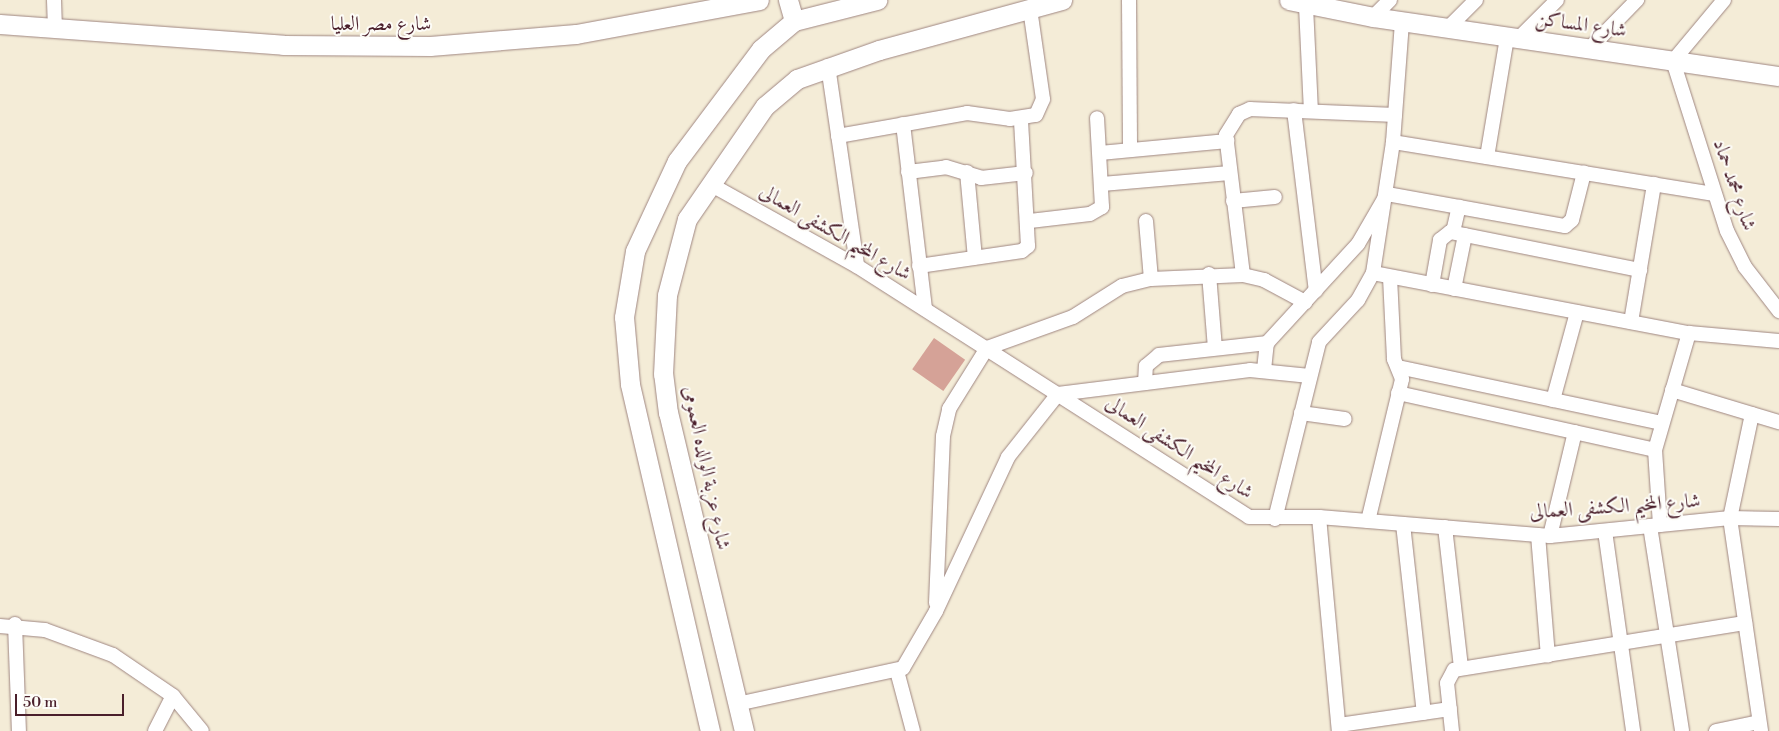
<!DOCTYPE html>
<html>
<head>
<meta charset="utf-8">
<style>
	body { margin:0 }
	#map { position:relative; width:1779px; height:731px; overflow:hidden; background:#f4ecd7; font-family:"Libre Bodoni",Amiri,serif }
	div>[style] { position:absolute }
	.building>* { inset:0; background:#d5a297; transform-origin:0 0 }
	.roads { filter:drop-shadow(0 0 1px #9f8681) drop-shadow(0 0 1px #9f8681) }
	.street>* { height:14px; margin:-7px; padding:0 7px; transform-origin:7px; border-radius:7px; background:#fff }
	.secondary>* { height:19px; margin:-9.5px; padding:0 9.5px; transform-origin:9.5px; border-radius:9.5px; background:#fff }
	span { translate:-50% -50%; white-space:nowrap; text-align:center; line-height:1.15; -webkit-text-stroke:4px #fdfcf7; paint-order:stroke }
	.street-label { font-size:20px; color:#4a1f2b }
	.scale { position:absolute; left:15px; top:694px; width:109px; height:22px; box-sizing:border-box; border:2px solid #4a1f2b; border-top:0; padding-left:6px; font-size:15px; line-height:18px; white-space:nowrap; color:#4a1f2b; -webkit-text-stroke:4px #fdfcf7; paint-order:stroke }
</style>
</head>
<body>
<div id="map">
	<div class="building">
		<div style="left:934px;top:338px;width:38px;height:38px;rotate:35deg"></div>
	</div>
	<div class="roads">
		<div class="street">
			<div style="left:54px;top:0;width:28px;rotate:88deg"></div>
			<div style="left:1129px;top:0;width:150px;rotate:89.6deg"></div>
			<div style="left:1724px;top:0;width:80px;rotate:129.9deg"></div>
			<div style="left:1673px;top:61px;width:178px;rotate:72.4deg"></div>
			<div style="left:1727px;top:231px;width:40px;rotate:63.4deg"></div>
			<div style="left:1745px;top:267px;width:56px;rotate:52.3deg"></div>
			<div style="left:1306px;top:6px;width:105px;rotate:87.3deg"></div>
			<div style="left:1373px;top:17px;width:24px;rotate:-45deg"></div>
			<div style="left:1447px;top:29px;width:41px;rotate:-45deg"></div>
			<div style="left:1518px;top:39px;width:55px;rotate:-45deg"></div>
			<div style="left:1589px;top:49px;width:69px;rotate:-45.6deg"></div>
			<div style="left:828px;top:66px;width:202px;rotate:81.7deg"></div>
			<div style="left:1294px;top:110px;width:182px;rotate:83.1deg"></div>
			<div style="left:903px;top:124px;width:186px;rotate:83.2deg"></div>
			<div style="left:838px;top:136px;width:131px;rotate:-10.1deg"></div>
			<div style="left:967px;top:113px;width:43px;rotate:7.9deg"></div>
			<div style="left:1010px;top:119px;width:26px;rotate:-9deg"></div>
			<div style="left:1036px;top:115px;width:17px;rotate:-66deg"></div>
			<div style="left:1043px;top:99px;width:91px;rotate:-98.2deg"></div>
			<div style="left:1393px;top:142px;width:325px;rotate:9.2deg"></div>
			<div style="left:1100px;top:153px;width:128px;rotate:-5.4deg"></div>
			<div style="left:1487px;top:157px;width:122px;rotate:-80.5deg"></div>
			<div style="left:908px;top:172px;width:38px;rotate:-7deg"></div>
			<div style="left:946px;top:167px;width:37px;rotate:17deg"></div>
			<div style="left:981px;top:178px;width:45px;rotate:-6.3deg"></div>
			<div style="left:967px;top:172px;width:86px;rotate:84.7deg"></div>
			<div style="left:710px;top:184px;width:168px;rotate:29.2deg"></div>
			<div style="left:857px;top:266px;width:465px;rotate:32.6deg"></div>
			<div style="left:1249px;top:517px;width:70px"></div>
			<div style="left:1319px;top:517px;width:232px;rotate:4.7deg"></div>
			<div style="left:1550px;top:536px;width:181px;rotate:-5.7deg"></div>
			<div style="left:1730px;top:518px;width:49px;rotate:1.2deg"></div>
			<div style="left:1102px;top:184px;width:128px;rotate:-4.9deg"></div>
			<div style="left:1233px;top:201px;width:42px;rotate:-5.4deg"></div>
			<div style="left:1030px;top:221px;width:60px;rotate:-6.7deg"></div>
			<div style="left:1090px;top:214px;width:14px;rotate:-30deg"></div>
			<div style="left:1102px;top:207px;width:89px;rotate:-93.2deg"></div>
			<div style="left:1146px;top:221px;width:58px;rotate:85.1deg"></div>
			<div style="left:1453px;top:232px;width:26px;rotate:-77deg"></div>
			<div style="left:919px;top:266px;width:104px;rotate:-8.3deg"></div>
			<div style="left:1022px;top:251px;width:8px;rotate:-40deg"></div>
			<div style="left:1028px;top:246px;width:127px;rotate:-93.2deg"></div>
			<div style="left:1373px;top:273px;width:322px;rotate:10.8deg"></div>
			<div style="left:1689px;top:333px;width:90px;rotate:5.1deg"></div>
			<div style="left:1209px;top:274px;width:74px;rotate:85.4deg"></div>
			<div style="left:1243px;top:275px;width:141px;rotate:-96.9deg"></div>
			<div style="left:1226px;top:135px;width:25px;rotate:-58deg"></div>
			<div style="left:1239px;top:114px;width:12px;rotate:-24deg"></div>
			<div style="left:1250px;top:109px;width:145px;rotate:2.4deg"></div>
			<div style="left:1432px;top:285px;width:46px;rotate:-79.9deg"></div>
			<div style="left:1440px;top:240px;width:13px;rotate:-39deg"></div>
			<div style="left:1450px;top:232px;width:194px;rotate:11.3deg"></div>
			<div style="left:1454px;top:289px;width:55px;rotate:-78.5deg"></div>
			<div style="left:1631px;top:322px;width:140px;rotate:-80.5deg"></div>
			<div style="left:1398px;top:367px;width:269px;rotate:12deg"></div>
			<div style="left:1264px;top:370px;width:27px;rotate:-84deg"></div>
			<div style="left:1267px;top:343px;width:134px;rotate:-47.4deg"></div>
			<div style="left:1358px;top:244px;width:58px;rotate:-59.9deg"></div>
			<div style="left:1387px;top:194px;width:181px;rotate:10.2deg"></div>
			<div style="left:1565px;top:226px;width:9px;rotate:-41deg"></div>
			<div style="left:1572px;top:220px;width:49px;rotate:-75.7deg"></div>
			<div style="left:1145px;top:383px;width:17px;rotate:-87deg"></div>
			<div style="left:1146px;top:366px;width:17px;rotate:-40deg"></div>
			<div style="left:1159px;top:355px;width:109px;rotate:-6.3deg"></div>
			<div style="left:1672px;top:390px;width:112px;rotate:16.7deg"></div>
			<div style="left:1398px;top:393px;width:263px;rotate:12.5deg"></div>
			<div style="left:1553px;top:400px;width:91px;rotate:-74.7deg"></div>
			<div style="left:1301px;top:413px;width:44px;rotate:7.8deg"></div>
			<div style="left:1752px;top:414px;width:106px;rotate:101.9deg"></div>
			<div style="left:1730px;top:518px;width:215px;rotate:81.7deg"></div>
			<div style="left:1319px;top:517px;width:215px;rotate:84.7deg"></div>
			<div style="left:1275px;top:519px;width:182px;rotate:-76deg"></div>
			<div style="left:1319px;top:342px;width:57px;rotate:-47.1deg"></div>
			<div style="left:1358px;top:300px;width:31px;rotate:-61deg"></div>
			<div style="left:1373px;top:273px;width:133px;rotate:-81.3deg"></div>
			<div style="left:1393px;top:142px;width:120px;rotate:-85.7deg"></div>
			<div style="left:1368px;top:521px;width:146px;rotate:-76.5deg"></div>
			<div style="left:1402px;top:379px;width:22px;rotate:-112deg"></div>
			<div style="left:1394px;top:359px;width:82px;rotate:-92.8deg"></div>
			<div style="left:1403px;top:524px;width:190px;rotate:83.7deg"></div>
			<div style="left:1660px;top:525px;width:75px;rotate:-93.8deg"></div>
			<div style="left:1655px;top:450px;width:122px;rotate:-73.8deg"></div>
			<div style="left:1650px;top:526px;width:207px;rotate:81.1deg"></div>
			<div style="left:1445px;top:527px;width:142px;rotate:83.5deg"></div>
			<div style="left:1605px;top:531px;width:202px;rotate:82deg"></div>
			<div style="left:1538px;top:535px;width:121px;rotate:85.3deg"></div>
			<div style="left:1550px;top:536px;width:107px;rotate:-76.5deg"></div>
			<div style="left:936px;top:603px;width:167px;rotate:-87.6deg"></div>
			<div style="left:943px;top:436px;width:28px;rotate:-77deg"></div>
			<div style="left:949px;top:409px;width:72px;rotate:-58.1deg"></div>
			<div style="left:987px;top:348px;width:91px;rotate:-19.8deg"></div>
			<div style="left:1073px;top:317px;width:58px;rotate:-32.3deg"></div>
			<div style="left:1122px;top:286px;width:30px;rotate:-14deg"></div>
			<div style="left:1151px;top:279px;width:92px;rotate:-2.5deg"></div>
			<div style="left:1243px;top:275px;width:22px;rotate:13deg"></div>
			<div style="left:1264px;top:280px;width:47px;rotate:28.2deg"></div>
			<div style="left:15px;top:624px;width:107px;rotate:87.9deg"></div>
			<div style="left:0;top:626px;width:45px;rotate:5.1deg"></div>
			<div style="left:45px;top:630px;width:72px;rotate:20.2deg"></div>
			<div style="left:113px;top:655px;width:73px;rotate:34.3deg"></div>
			<div style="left:173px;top:696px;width:45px;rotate:50.4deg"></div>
			<div style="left:897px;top:671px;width:62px;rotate:75.1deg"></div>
			<div style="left:737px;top:704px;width:170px;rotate:-12.2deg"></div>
			<div style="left:903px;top:668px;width:66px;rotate:-59.9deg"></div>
			<div style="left:936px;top:611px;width:170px;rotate:-64.9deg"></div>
			<div style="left:1008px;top:457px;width:80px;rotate:-51.6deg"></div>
			<div style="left:1058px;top:394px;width:193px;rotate:-7.1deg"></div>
			<div style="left:1250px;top:370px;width:60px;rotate:5.7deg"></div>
			<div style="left:1339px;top:725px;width:112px;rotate:-8.2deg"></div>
			<div style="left:155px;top:731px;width:39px;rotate:-63deg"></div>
			<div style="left:1452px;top:731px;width:48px;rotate:-95.9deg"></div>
			<div style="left:1447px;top:683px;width:15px;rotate:-62deg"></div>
			<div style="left:1454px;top:670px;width:295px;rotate:-9.2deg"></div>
			<div style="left:1716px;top:731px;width:44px;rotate:-11.8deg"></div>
		</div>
		<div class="secondary">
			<div style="left:788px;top:0;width:22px;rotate:74deg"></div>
			<div style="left:1289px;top:0;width:86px;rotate:11.4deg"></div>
			<div style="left:1373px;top:17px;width:410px;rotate:8.3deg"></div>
			<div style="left:0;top:24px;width:284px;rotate:4.2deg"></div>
			<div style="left:283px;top:45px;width:147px;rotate:0.4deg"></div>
			<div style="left:430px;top:46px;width:146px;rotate:-4.7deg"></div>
			<div style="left:576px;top:34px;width:186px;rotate:-10.5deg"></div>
			<div style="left:710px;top:731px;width:356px;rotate:-103deg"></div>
			<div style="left:630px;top:384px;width:67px;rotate:-95.1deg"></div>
			<div style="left:624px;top:317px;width:67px;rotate:-80.5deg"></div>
			<div style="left:635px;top:251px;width:99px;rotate:-65deg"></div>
			<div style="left:677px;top:161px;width:140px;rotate:-53.1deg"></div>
			<div style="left:761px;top:49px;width:43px;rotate:-40.3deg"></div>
			<div style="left:794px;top:21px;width:86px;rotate:-14.2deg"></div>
			<div style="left:744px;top:731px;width:327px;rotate:-103.4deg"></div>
			<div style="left:668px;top:413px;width:39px;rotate:-97deg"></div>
			<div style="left:663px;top:374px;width:79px;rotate:-87.1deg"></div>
			<div style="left:667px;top:295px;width:79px;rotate:-75.3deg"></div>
			<div style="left:687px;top:219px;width:137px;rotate:-55.4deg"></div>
			<div style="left:765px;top:106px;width:42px;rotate:-40.2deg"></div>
			<div style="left:797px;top:79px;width:87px;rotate:-19.5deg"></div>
			<div style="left:879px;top:50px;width:190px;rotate:-15.3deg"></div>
		</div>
	</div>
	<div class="street-label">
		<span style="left:381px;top:24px">شارع مصر العليا</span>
		<span style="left:1581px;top:25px;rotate:8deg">شارع المساكن</span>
		<span style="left:1734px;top:185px;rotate:71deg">شارع محمد حماد</span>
		<span style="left:835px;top:233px;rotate:30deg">شارع المخيم الكشفى العمالى</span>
		<span style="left:1179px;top:448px;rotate:33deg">شارع المخيم الكشفى العمالى</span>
		<span style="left:706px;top:468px;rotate:78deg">شارع عزبة الوالده العمومى</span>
		<span style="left:1615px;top:507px;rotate:-4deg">شارع المخيم الكشفى العمالى</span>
	</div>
	<div class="scale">50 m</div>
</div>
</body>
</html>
